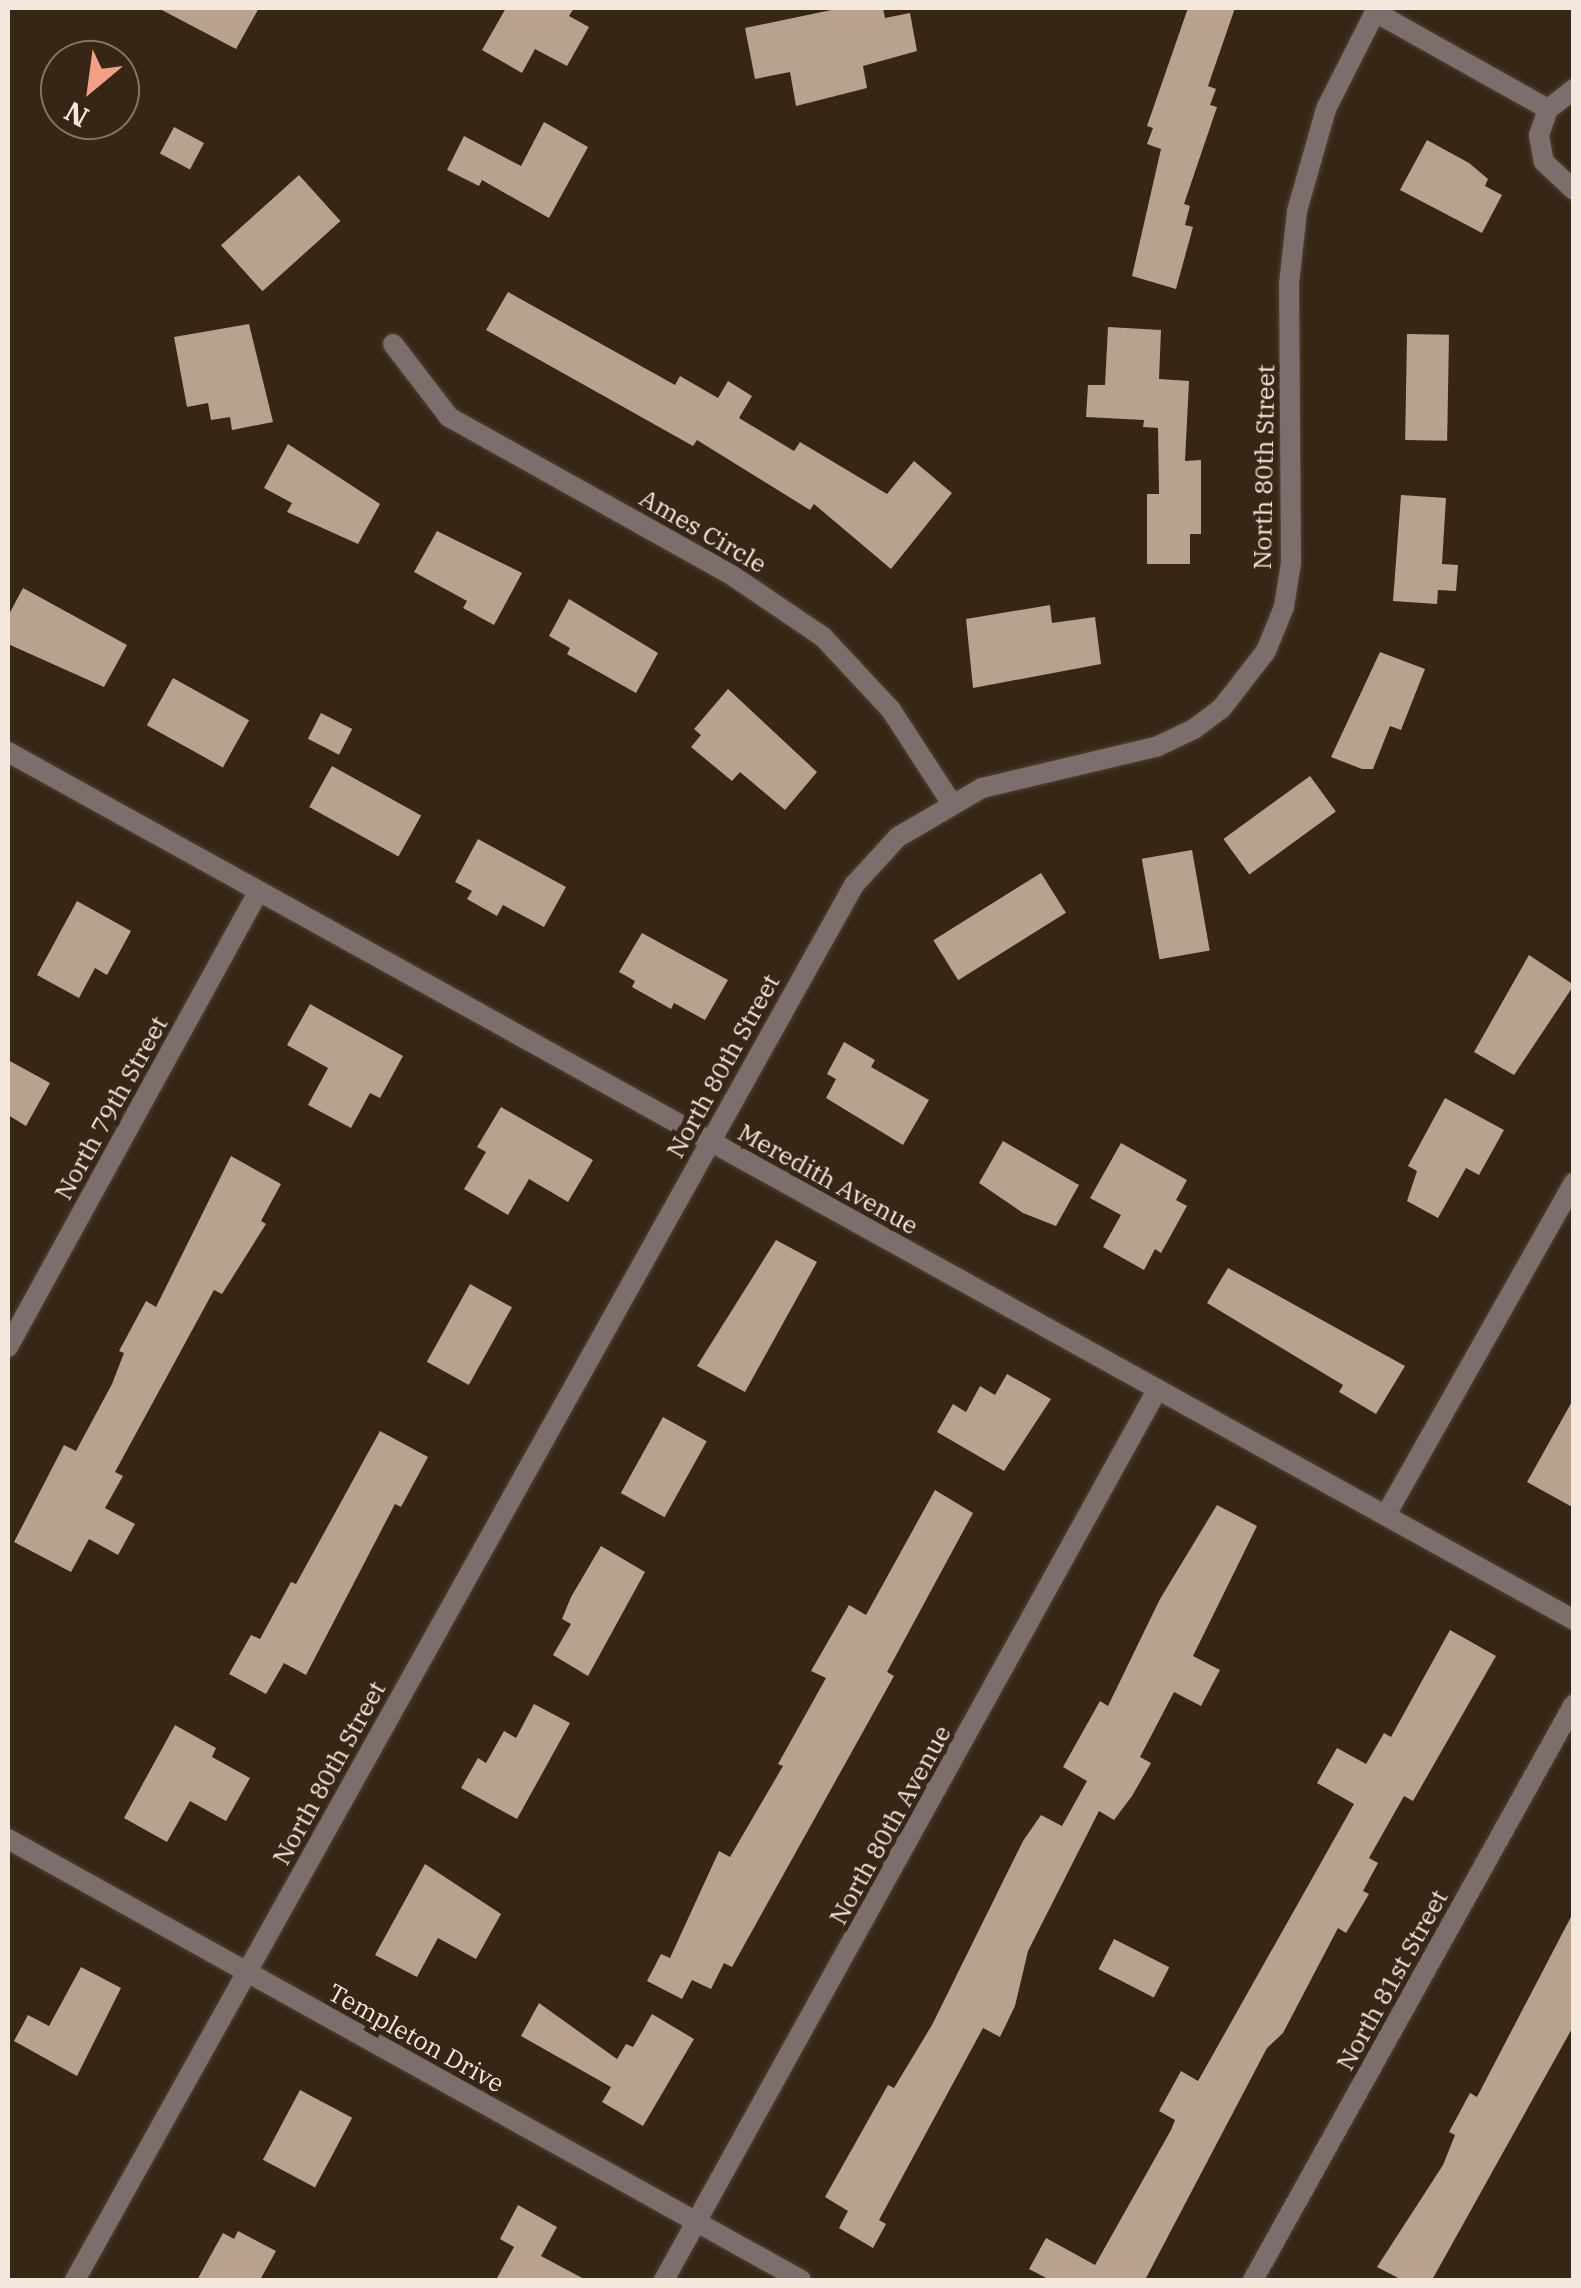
<!DOCTYPE html>
<html>
<head>
<meta charset="utf-8">
<style>
	body { margin:0 }
	#map { position:relative; width:1581px; height:2288px; overflow:hidden; background:#372615; font-family:"IBM Plex Serif",serif }
	div>[style] { position:absolute }
	.building>* { inset:0; background:#b8a28e; transform-origin:0 0 }
	.roads { filter:drop-shadow(0 0 2px #514131) drop-shadow(0 0 2px #514131) }
	.minor>* { height:20px; margin:-10px; padding:0 10px; transform-origin:10px; border-radius:10px; background:#7b6e6d }
	span { translate:-50% -50%; white-space:nowrap; text-align:center; line-height:1.15; -webkit-text-stroke:10px #372615; paint-order:stroke }
	.street-label { font-size:25px; color:#f4e8de }
	.frame { position:absolute; inset:0; border:10px solid #f4e8de; pointer-events:none }
	.north { position:absolute; left:40px; top:40px; width:100px; height:100px; box-sizing:border-box; background:#372615; border:2px solid #837465; border-radius:50%; rotate:209deg; font-size:28px; font-weight:700; line-height:40px; text-align:center; color:#f4e8de }
	.north::after { content:''; display:block; margin:auto; width:35px; height:45px; background:#f39f85; clip-path:polygon(50% 0,100% 100%,50% 72%,0 100%) }
</style>
</head>
<body>
<div id="map">
	<div class="building">
		<div style="clip-path:polygon(158px 8px,259px 8px,236px 49px)"></div>
		<div style="clip-path:polygon(506px 8px,574px 8px,569px 16px,589px 27px,567px 66px,535px 49px,522px 73px,482px 50px)"></div>
		<div style="clip-path:polygon(841px 8px,883px 8px,885px 18px,910px 13px,917px 51px,863px 66px,867px 88px,796px 106px,790px 72px,755px 79px,745px 28px)"></div>
		<div style="clip-path:polygon(1188px 8px,1235px 8px,1208px 86px,1216px 89px,1210px 105px,1217px 107px,1184px 204px,1190px 206px,1185px 225px,1193px 227px,1176px 289px,1132px 276px,1161px 149px,1147px 144px,1153px 128px,1147px 126px)"></div>
		<div style="clip-path:polygon(544px 122px,588px 147px,549px 218px,482px 180px,479px 186px,447px 170px,464px 136px,521px 166px)"></div>
		<div style="left:174px;top:127px;width:34px;height:30px;rotate:28deg"></div>
		<div style="clip-path:polygon(1427px 140px,1469px 163px,1488px 179px,1485px 186px,1502px 195px,1482px 233px,1400px 190px)"></div>
		<div style="left:299px;top:175px;width:62px;height:105px;rotate:48deg"></div>
		<div style="clip-path:polygon(508px 292px,675px 385px,680px 376px,718px 398px,728px 381px,752px 396px,739px 418px,794px 451px,800px 442px,887px 494px,914px 461px,952px 493px,891px 569px,814px 504px,810px 510px,697px 440px,693px 446px,486px 330px)"></div>
		<div style="clip-path:polygon(249px 324px,273px 422px,232px 430px,230px 417px,211px 420px,208px 403px,187px 407px,174px 337px)"></div>
		<div style="clip-path:polygon(1108px 327px,1161px 330px,1159px 379px,1189px 381px,1185px 461px,1201px 460px,1201px 534px,1190px 534px,1190px 564px,1147px 564px,1147px 494px,1159px 494px,1158px 428px,1143px 427px,1144px 420px,1086px 417px,1088px 385px,1105px 385px)"></div>
		<div style="left:1407px;top:334px;width:42px;height:106px;rotate:1deg"></div>
		<div style="clip-path:polygon(288px 444px,380px 504px,358px 544px,287px 512px,292px 503px,264px 488px)"></div>
		<div style="clip-path:polygon(1401px 495px,1446px 498px,1442px 564px,1458px 565px,1456px 591px,1438px 590px,1437px 604px,1393px 601px)"></div>
		<div style="clip-path:polygon(437px 531px,522px 573px,494px 625px,463px 608px,467px 601px,414px 572px)"></div>
		<div style="clip-path:polygon(23px 588px,127px 645px,104px 687px,8px 644px,8px 616px)"></div>
		<div style="clip-path:polygon(569px 599px,658px 653px,636px 693px,567px 654px,570px 648px,549px 636px)"></div>
		<div style="clip-path:polygon(1050px 605px,1052px 623px,1095px 617px,1101px 664px,973px 688px,966px 619px)"></div>
		<div style="clip-path:polygon(1380px 652px,1425px 669px,1401px 730px,1390px 726px,1373px 769px,1362px 769px,1331px 757px)"></div>
		<div style="left:173px;top:678px;width:87px;height:54px;rotate:29deg"></div>
		<div style="clip-path:polygon(728px 689px,817px 772px,785px 810px,740px 772px,732px 781px,691px 747px,701px 735px,694px 729px)"></div>
		<div style="left:321px;top:713px;width:35px;height:29px;rotate:27deg"></div>
		<div style="left:332px;top:766px;width:102px;height:47px;rotate:29deg"></div>
		<div style="left:1310px;top:776px;width:44px;height:107px;rotate:54deg"></div>
		<div style="clip-path:polygon(478px 839px,566px 887px,544px 927px,503px 905px,497px 916px,467px 899px,472px 891px,455px 882px)"></div>
		<div style="left:1192px;top:850px;width:102px;height:51px;rotate:80deg"></div>
		<div style="left:1041px;top:873px;width:47px;height:127px;rotate:58deg"></div>
		<div style="clip-path:polygon(77px 901px,131px 931px,107px 975px,95px 968px,79px 998px,37px 975px)"></div>
		<div style="clip-path:polygon(642px 933px,728px 980px,705px 1020px,674px 1003px,671px 1009px,632px 987px,635px 981px,619px 972px)"></div>
		<div style="clip-path:polygon(1529px 955px,1574px 985px,1514px 1075px,1474px 1052px)"></div>
		<div style="clip-path:polygon(310px 1004px,403px 1056px,380px 1098px,370px 1093px,351px 1128px,308px 1105px,328px 1068px,287px 1045px)"></div>
		<div style="clip-path:polygon(844px 1042px,875px 1060px,871px 1067px,929px 1100px,903px 1145px,826px 1098px,836px 1079px,827px 1074px)"></div>
		<div style="clip-path:polygon(8px 1060px,50px 1083px,26px 1126px,8px 1115px)"></div>
		<div style="clip-path:polygon(1445px 1098px,1504px 1130px,1479px 1175px,1466px 1168px,1438px 1218px,1407px 1201px,1417px 1171px,1408px 1166px)"></div>
		<div style="clip-path:polygon(501px 1107px,593px 1160px,568px 1202px,529px 1179px,508px 1215px,464px 1189px,486px 1152px,477px 1147px)"></div>
		<div style="clip-path:polygon(1003px 1141px,1079px 1185px,1056px 1226px,1023px 1213px,979px 1183px)"></div>
		<div style="clip-path:polygon(1121px 1143px,1187px 1180px,1176px 1200px,1187px 1206px,1161px 1253px,1155px 1249px,1144px 1270px,1103px 1247px,1121px 1215px,1090px 1198px)"></div>
		<div style="clip-path:polygon(231px 1156px,281px 1184px,261px 1221px,266px 1224px,222px 1294px,214px 1290px,115px 1472px,123px 1476px,105px 1508px,135px 1524px,118px 1555px,89px 1539px,71px 1572px,14px 1542px,64px 1445px,76px 1451px,112px 1384px,124px 1353px,119px 1351px,146px 1301px,156px 1307px)"></div>
		<div style="clip-path:polygon(776px 1240px,817px 1262px,745px 1392px,697px 1366px)"></div>
		<div style="clip-path:polygon(1228px 1268px,1405px 1366px,1376px 1414px,1339px 1392px,1343px 1385px,1207px 1303px)"></div>
		<div style="left:470px;top:1284px;width:48px;height:89px;rotate:29deg"></div>
		<div style="clip-path:polygon(1007px 1374px,1051px 1399px,1004px 1471px,937px 1432px,953px 1404px,966px 1412px,980px 1386px,995px 1395px)"></div>
		<div style="clip-path:polygon(1574px 1398px,1574px 1508px,1527px 1482px)"></div>
		<div style="left:663px;top:1417px;width:50px;height:87px;rotate:29deg"></div>
		<div style="clip-path:polygon(380px 1431px,428px 1457px,401px 1507px,395px 1504px,306px 1675px,284px 1663px,266px 1694px,229px 1674px,251px 1635px,260px 1639px,291px 1582px,296px 1584px)"></div>
		<div style="clip-path:polygon(935px 1490px,973px 1513px,887px 1672px,894px 1676px,732px 1967px,724px 1963px,711px 1989px,692px 1980px,682px 1999px,647px 1981px,661px 1954px,670px 1958px,719px 1851px,730px 1857px,783px 1766px,778px 1764px,826px 1678px,811px 1671px,849px 1605px,866px 1615px)"></div>
		<div style="clip-path:polygon(1217px 1505px,1257px 1526px,1193px 1656px,1220px 1670px,1201px 1706px,1174px 1692px,1140px 1757px,1151px 1763px,1132px 1796px,1114px 1820px,1099px 1811px,1028px 1951px,1015px 2006px,1000px 2037px,983px 2028px,879px 2220px,886px 2224px,873px 2248px,839px 2228px,848px 2211px,825px 2197px,888px 2085px,894px 2088px,932px 2025px,1023px 1841px,1041px 1815px,1062px 1826px,1087px 1781px,1063px 1767px,1100px 1701px,1108px 1706px,1160px 1599px)"></div>
		<div style="clip-path:polygon(601px 1546px,645px 1572px,588px 1676px,553px 1655px,571px 1624px,562px 1619px,571px 1597px)"></div>
		<div style="clip-path:polygon(1450px 1630px,1496px 1656px,1413px 1801px,1404px 1796px,1369px 1858px,1378px 1863px,1363px 1891px,1369px 1894px,1346px 1933px,1338px 1928px,1283px 2033px,1267px 2048px,1145px 2280px,1050px 2280px,1029px 2269px,1046px 2238px,1095px 2265px,1171px 2130px,1175px 2120px,1159px 2111px,1181px 2071px,1198px 2081px,1354px 1804px,1317px 1783px,1337px 1748px,1366px 1764px,1384px 1733px,1391px 1737px)"></div>
		<div style="clip-path:polygon(534px 1704px,570px 1723px,517px 1819px,461px 1788px,478px 1758px,486px 1763px,504px 1731px,516px 1738px)"></div>
		<div style="clip-path:polygon(175px 1725px,216px 1748px,212px 1757px,250px 1778px,226px 1821px,190px 1801px,167px 1842px,124px 1818px)"></div>
		<div style="clip-path:polygon(425px 1864px,501px 1914px,476px 1959px,438px 1938px,417px 1977px,375px 1955px)"></div>
		<div style="clip-path:polygon(1574px 1911px,1574px 2025px,1432px 2280px,1402px 2280px,1377px 2267px,1443px 2165px,1455px 2135px,1449px 2132px,1470px 2093px,1477px 2097px)"></div>
		<div style="left:1114px;top:1939px;width:62px;height:34px;rotate:27deg"></div>
		<div style="clip-path:polygon(81px 1967px,121px 1988px,77px 2076px,14px 2041px,28px 2015px,49px 2026px)"></div>
		<div style="clip-path:polygon(539px 2003px,617px 2059px,626px 2044px,633px 2047px,652px 2014px,694px 2039px,643px 2126px,602px 2102px,611px 2087px,521px 2036px)"></div>
		<div style="left:300px;top:2090px;width:59px;height:79px;rotate:28deg"></div>
		<div style="clip-path:polygon(518px 2205px,557px 2227px,541px 2256px,586px 2280px,496px 2280px,514px 2247px,500px 2239px)"></div>
		<div style="clip-path:polygon(238px 2231px,276px 2251px,260px 2280px,197px 2280px,223px 2233px,234px 2239px)"></div>
	</div>
	<div class="roads">
		<div class="minor">
			<div style="left:1375px;top:12px;width:198px;rotate:29.3deg"></div>
			<div style="left:1574px;top:89px;width:33px;rotate:142deg"></div>
			<div style="left:1548px;top:109px;width:28px;rotate:109deg"></div>
			<div style="left:1539px;top:135px;width:27px;rotate:80deg"></div>
			<div style="left:1544px;top:162px;width:41px;rotate:43deg"></div>
			<div style="left:393px;top:344px;width:92px;rotate:52.5deg"></div>
			<div style="left:449px;top:417px;width:325px;rotate:29.2deg"></div>
			<div style="left:733px;top:576px;width:109px;rotate:34.1deg"></div>
			<div style="left:823px;top:637px;width:100px;rotate:47deg"></div>
			<div style="left:891px;top:710px;width:112px;rotate:57deg"></div>
			<div style="left:8px;top:752px;width:1790px;rotate:29deg"></div>
			<div style="left:8px;top:1347px;width:517px;rotate:-61.2deg"></div>
			<div style="left:1387px;top:1513px;width:380px;rotate:-60.5deg"></div>
			<div style="left:8px;top:1839px;width:907px;rotate:29.08deg"></div>
			<div style="left:75px;top:2280px;width:1598px;rotate:-60.82deg"></div>
			<div style="left:854px;top:885px;width:65px;rotate:-47.5deg"></div>
			<div style="left:898px;top:837px;width:97px;rotate:-30.3deg"></div>
			<div style="left:982px;top:788px;width:179px;rotate:-13.3deg"></div>
			<div style="left:1156px;top:747px;width:42px;rotate:-25.3deg"></div>
			<div style="left:1194px;top:729px;width:34px;rotate:-37deg"></div>
			<div style="left:1221px;top:709px;width:73px;rotate:-52.2deg"></div>
			<div style="left:1266px;top:651px;width:48px;rotate:-67.8deg"></div>
			<div style="left:1284px;top:607px;width:45px;rotate:-81deg"></div>
			<div style="left:1291px;top:563px;width:279px;rotate:-90.4deg"></div>
			<div style="left:1289px;top:284px;width:73px;rotate:-83.7deg"></div>
			<div style="left:1297px;top:211px;width:106px;rotate:-74.1deg"></div>
			<div style="left:1326px;top:109px;width:113px;rotate:-63.2deg"></div>
			<div style="left:664px;top:2280px;width:1015px;rotate:-61.01deg"></div>
			<div style="left:1253px;top:2280px;width:659px;rotate:-60.87deg"></div>
		</div>
	</div>
	<div class="street-label">
		<span style="left:1264px;top:467px;rotate:-89deg">North 80th Street</span>
		<span style="left:703px;top:531px;rotate:30deg">Ames Circle</span>
		<span style="left:723px;top:1066px;rotate:-61deg">North 80th Street</span>
		<span style="left:111px;top:1108px;rotate:-61deg">North 79th Street</span>
		<span style="left:828px;top:1179px;rotate:29deg">Meredith Avenue</span>
		<span style="left:329px;top:1773px;rotate:-61deg">North 80th Street</span>
		<span style="left:890px;top:1825px;rotate:-61deg">North 80th Avenue</span>
		<span style="left:1392px;top:1980px;rotate:-61deg">North 81st Street</span>
		<span style="left:416px;top:2038px;rotate:29deg">Templeton Drive</span>
	</div>
	<div class="frame"></div>
	<div class="north">N</div>
</div>
</body>
</html>
